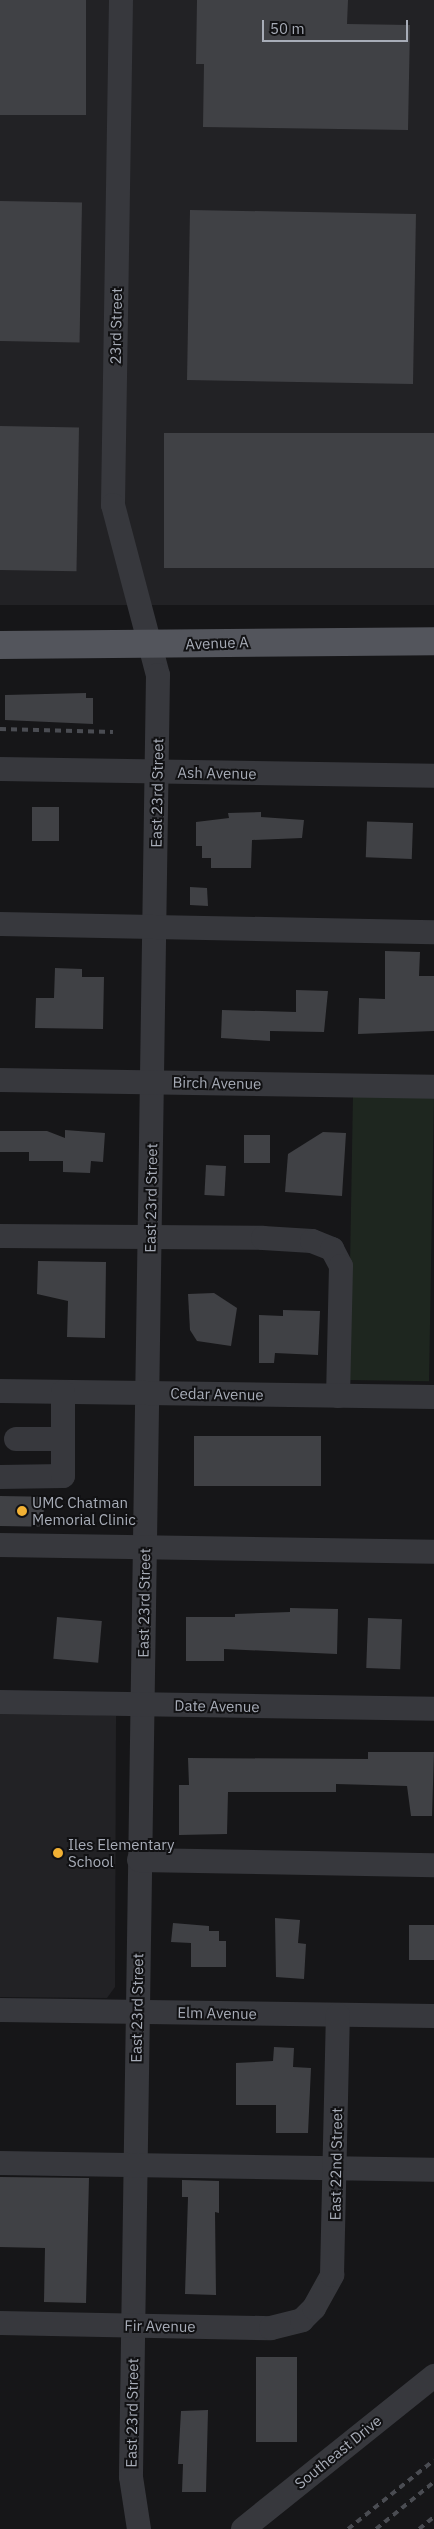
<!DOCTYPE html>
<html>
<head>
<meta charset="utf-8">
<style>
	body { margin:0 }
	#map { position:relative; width:434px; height:2529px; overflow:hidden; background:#161618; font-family:"IBM Plex Sans",sans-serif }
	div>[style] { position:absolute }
	.built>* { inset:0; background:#222225; transform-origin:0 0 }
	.green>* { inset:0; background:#1e261f; transform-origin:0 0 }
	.building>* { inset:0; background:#404145; transform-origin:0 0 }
	.minor>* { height:24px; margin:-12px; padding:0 12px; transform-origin:12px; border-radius:12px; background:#37383d }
	.major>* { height:28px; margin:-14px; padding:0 14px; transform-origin:14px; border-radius:14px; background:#53555c }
	.rail>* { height:4px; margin-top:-2px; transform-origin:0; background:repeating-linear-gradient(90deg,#4a4c52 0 6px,transparent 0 11px) }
	.dots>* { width:14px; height:14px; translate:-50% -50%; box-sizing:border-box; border:2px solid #111113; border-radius:50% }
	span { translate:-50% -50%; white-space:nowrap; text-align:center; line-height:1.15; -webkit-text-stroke:4px #111113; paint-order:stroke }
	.street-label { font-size:15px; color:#a8adb8 }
	.poi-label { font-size:15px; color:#a8adb8 }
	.left { translate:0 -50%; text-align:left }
	.scale { position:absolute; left:262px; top:20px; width:146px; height:22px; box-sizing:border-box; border:2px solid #a8adb8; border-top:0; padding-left:6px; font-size:15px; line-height:18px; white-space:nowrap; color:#a8adb8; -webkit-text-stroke:4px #111113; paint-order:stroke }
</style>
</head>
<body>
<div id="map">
	<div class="built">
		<div style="left:0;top:0;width:434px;height:605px"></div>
		<div style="clip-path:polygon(0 1710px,116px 1716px,115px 1987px,107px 1998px,0 1997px)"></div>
	</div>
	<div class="green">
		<div style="left:353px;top:1094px;width:81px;height:286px;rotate:1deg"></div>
	</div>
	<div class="building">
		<div style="left:0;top:0;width:86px;height:115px"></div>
		<div style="clip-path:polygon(197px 0,348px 0,347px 24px,410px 25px,408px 130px,203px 127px,204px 64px,196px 64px)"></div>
		<div style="left:0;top:201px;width:82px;height:140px;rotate:1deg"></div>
		<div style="left:190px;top:210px;width:226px;height:170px;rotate:1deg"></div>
		<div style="left:0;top:426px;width:79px;height:144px;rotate:1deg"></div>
		<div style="left:434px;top:433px;width:135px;height:270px;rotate:90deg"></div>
		<div style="clip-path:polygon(86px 693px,86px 698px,93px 698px,93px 724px,5px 720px,5px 695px)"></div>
		<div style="left:32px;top:807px;width:27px;height:34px"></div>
		<div style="clip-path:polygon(261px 812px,261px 817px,304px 820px,302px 838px,252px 840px,251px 868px,211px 868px,211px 858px,202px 858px,202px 846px,196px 846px,196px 822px,229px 818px,228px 813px)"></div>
		<div style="left:413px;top:823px;width:36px;height:46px;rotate:92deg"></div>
		<div style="clip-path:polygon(190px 887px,207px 888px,208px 906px,190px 905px)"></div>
		<div style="clip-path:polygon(385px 951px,420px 952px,419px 976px,434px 976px,434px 1031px,358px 1034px,359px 998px,385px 999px)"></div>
		<div style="clip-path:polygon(55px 968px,82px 969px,82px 977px,104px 977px,103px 1029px,35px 1028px,36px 998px,54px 998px)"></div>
		<div style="clip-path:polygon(296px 990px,328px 991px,324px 1032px,270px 1031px,270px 1041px,221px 1038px,222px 1010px,296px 1012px)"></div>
		<div style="clip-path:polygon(65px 1130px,105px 1133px,103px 1162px,91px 1161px,90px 1173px,63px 1172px,63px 1161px,29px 1161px,29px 1152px,0 1152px,0 1131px,47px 1131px,65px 1138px)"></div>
		<div style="clip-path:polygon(323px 1132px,346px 1133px,342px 1196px,285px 1192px,288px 1154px)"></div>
		<div style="left:270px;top:1135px;width:28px;height:26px;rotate:90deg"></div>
		<div style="left:206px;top:1165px;width:20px;height:30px;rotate:3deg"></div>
		<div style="clip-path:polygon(38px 1261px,106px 1262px,105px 1338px,67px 1337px,68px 1301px,37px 1294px)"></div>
		<div style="clip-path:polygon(214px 1293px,237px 1308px,231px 1346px,197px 1341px,190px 1330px,188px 1294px)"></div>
		<div style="clip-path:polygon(283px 1310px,320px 1311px,318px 1355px,275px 1353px,274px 1363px,259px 1363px,259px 1315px,283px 1316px)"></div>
		<div style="left:194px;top:1436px;width:127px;height:50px"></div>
		<div style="left:0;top:1496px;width:44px;height:30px;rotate:1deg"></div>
		<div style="clip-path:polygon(290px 1608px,338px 1609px,337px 1654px,224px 1649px,224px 1661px,186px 1661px,186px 1617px,235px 1617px,235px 1614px,290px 1612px)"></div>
		<div style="left:57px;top:1617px;width:45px;height:42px;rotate:5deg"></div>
		<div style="left:368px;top:1618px;width:34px;height:50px;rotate:2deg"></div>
		<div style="clip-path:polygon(368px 1752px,434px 1752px,432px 1816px,411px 1816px,407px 1786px,336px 1784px,336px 1792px,228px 1792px,227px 1834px,179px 1835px,179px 1785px,189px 1785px,188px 1758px,368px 1759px)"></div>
		<div style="clip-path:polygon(275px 1918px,300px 1920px,298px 1943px,306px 1944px,304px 1979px,276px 1977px)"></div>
		<div style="clip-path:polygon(173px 1923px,209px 1926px,209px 1931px,219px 1931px,219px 1941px,226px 1941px,226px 1967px,191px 1967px,191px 1943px,171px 1942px)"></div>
		<div style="left:409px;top:1925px;width:25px;height:35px"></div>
		<div style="clip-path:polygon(274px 2047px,294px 2048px,293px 2067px,311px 2068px,308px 2133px,276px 2133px,276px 2105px,236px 2105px,236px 2063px,273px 2061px)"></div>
		<div style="clip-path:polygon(0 2177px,89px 2178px,86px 2303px,44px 2302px,45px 2248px,0 2247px)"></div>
		<div style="clip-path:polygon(182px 2180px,219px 2181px,219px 2213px,215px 2212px,216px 2295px,185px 2294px,188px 2197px,182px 2197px)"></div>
		<div style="left:256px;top:2357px;width:41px;height:85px"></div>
		<div style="clip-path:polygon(208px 2410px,206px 2492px,182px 2492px,183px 2464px,178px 2464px,181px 2411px)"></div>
	</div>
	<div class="minor">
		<div style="left:121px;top:0;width:505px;rotate:90.91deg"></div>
		<div style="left:113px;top:505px;width:176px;rotate:75.2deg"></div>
		<div style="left:158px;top:675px;width:1802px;rotate:90.86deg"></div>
		<div style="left:131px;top:2477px;width:53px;rotate:81.3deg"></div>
		<div style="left:0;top:769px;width:434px;rotate:0.9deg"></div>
		<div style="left:0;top:924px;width:434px;rotate:1.1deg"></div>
		<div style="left:0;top:1080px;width:434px;rotate:0.9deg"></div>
		<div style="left:0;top:1236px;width:263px;rotate:0.4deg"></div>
		<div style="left:263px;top:1238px;width:49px;rotate:3.5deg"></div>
		<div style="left:312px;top:1241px;width:22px;rotate:22deg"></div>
		<div style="left:332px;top:1249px;width:19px;rotate:62deg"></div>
		<div style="left:341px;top:1266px;width:130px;rotate:91.3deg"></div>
		<div style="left:0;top:1391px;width:434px;rotate:0.8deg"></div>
		<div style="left:16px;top:1439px;width:47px"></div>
		<div style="left:0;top:1477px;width:63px;rotate:-0.9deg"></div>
		<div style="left:63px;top:1476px;width:84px;rotate:-90deg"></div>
		<div style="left:0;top:1545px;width:434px;rotate:0.9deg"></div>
		<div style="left:0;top:1702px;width:434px;rotate:0.9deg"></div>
		<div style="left:139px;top:1860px;width:295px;rotate:1deg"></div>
		<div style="left:0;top:2010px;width:434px;rotate:0.8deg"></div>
		<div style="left:0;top:2163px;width:434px;rotate:0.9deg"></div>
		<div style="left:0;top:2323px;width:271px;rotate:1.1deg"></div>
		<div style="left:271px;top:2328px;width:32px;rotate:-14deg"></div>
		<div style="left:302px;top:2320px;width:17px;rotate:-45deg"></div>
		<div style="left:314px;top:2308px;width:38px;rotate:-61deg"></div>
		<div style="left:332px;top:2275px;width:260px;rotate:-88.7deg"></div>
		<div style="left:243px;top:2529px;width:245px;rotate:-38.7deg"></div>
	</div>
	<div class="major">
		<div style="left:0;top:645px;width:434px;rotate:-0.5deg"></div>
	</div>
	<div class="rail">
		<div style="left:0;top:729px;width:113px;rotate:1.5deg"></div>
		<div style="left:348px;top:2529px;width:110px;rotate:-38.7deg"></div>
		<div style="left:376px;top:2529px;width:75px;rotate:-39deg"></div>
		<div style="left:419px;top:2529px;width:19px;rotate:-39deg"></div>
	</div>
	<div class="dots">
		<div style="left:22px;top:1511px;background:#f2b134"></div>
		<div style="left:58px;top:1853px;background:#f2b134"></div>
	</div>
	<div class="street-label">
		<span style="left:116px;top:326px;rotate:-89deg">23rd Street</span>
		<span style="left:217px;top:643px;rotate:-2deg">Avenue A</span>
		<span style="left:217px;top:773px;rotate:1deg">Ash Avenue</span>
		<span style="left:157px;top:793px;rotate:-89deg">East 23rd Street</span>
		<span style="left:217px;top:1083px;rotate:1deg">Birch Avenue</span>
		<span style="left:151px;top:1198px;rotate:-89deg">East 23rd Street</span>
		<span style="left:217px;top:1394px;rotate:1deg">Cedar Avenue</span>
		<span style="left:144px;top:1603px;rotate:-89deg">East 23rd Street</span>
		<span style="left:217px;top:1706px;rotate:1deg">Date Avenue</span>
		<span style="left:137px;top:2008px;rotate:-89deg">East 23rd Street</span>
		<span style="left:217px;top:2013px;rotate:1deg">Elm Avenue</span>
		<span style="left:336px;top:2164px;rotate:-89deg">East 22nd Street</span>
		<span style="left:160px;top:2326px;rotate:1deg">Fir Avenue</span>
		<span style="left:132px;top:2413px;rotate:-89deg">East 23rd Street</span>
		<span style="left:338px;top:2452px;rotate:-39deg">Southeast Drive</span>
	</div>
	<div class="poi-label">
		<span class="left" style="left:32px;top:1511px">UMC Chatman<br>Memorial Clinic</span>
		<span class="left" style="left:68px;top:1853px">Iles Elementary<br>School</span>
	</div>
	<div class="scale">50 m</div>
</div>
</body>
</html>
